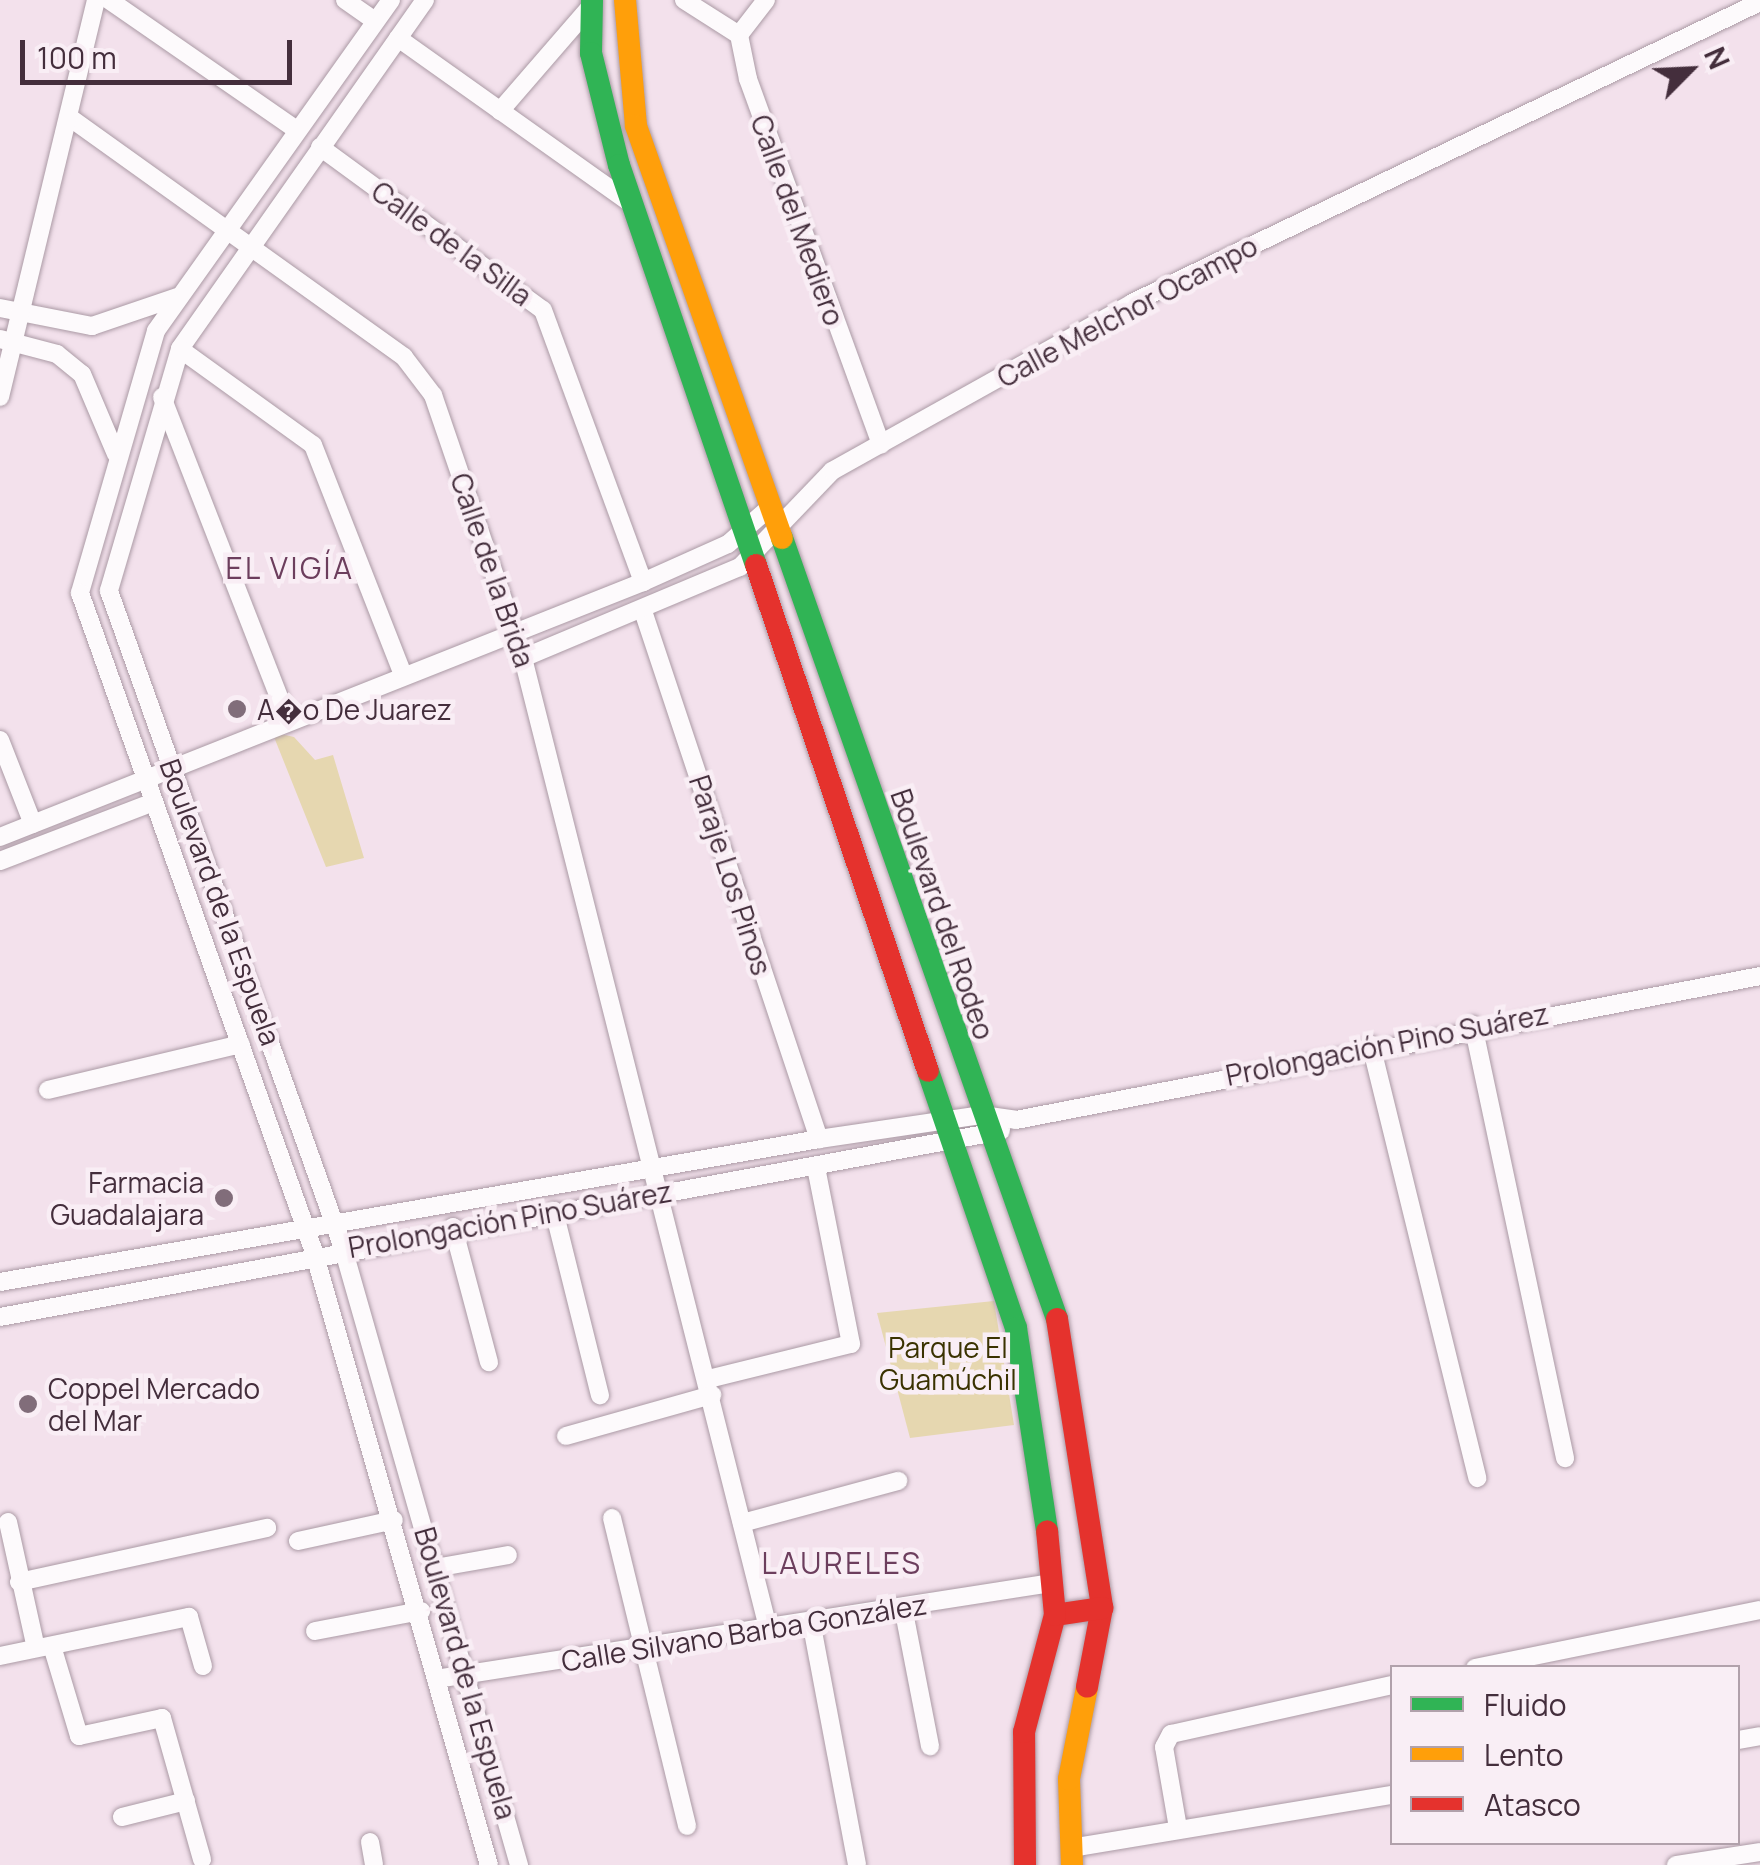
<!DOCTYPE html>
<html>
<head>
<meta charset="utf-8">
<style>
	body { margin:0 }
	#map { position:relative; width:1760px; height:1865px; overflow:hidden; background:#f3e1ec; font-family:Manrope,sans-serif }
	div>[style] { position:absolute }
	.green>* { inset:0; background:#e6d7b0 }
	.roads { filter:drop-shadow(0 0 2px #ab9aa5) drop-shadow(0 0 2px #ab9aa5) }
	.street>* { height:18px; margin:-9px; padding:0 9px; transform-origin:9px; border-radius:9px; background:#fdfafc }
	.fast>* { height:22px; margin:-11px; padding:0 11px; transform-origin:11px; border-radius:11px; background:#30b455 }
	.slow>* { height:22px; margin:-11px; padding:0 11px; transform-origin:11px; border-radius:11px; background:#ff9f0a }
	.jam>* { height:22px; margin:-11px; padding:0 11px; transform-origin:11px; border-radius:11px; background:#e5322d }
	.dots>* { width:28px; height:28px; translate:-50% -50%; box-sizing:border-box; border:5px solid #f9eef5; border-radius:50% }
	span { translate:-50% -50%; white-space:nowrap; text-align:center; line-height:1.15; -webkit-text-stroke:9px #f9eef5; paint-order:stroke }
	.street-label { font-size:28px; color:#442e3c }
	.poi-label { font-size:28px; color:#442e3c }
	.left { translate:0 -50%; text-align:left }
	.right { translate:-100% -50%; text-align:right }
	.park-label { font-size:28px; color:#3a3200 }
	.neighbourhood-label { font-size:30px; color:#6c3e5d; letter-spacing:2.5px }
	.legend { position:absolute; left:1390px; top:1665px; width:350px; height:180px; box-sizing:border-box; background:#f9eef5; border:2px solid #b1a1ab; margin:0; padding:12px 18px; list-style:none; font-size:30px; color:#442e3c }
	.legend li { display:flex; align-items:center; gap:20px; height:50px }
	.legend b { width:50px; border:2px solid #b1a1ab }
	.north { position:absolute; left:1640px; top:20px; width:100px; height:100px; -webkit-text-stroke:8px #f9eef5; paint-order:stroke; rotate:66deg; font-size:28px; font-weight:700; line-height:40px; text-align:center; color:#442e3c }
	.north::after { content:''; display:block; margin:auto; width:35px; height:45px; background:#442e3c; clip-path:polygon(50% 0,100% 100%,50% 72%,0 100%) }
	.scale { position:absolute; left:20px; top:40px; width:272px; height:45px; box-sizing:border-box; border:5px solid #442e3c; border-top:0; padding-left:12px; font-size:30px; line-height:35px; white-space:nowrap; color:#442e3c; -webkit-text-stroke:8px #f9eef5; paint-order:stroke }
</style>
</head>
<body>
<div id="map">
	<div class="green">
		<div style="clip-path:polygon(272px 732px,294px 737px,315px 760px,333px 755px,364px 858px,326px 867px)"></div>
		<div style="clip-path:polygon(994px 1301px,1014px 1425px,910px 1438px,877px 1313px)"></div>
	</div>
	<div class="roads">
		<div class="street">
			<div style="left:109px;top:0;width:229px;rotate:34.7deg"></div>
			<div style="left:345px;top:0;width:37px;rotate:35deg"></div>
			<div style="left:391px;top:0;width:406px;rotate:125.4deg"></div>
			<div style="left:156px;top:331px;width:273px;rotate:106.2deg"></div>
			<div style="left:80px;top:593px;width:699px;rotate:70.45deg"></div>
			<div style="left:314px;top:1252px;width:637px;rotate:74.07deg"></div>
			<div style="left:425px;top:0;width:426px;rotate:125.1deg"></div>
			<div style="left:180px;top:349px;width:252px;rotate:106.4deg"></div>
			<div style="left:109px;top:591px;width:697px;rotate:70.4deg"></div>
			<div style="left:343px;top:1248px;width:642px;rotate:74.08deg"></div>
			<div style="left:684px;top:0;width:65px;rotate:32.5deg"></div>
			<div style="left:766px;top:0;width:44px;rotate:127.6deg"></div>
			<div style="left:739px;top:35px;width:45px;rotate:78.4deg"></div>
			<div style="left:748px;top:79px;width:389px;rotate:70deg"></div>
			<div style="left:398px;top:38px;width:287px;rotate:35.4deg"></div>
			<div style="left:500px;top:111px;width:138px;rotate:-49.1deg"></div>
			<div style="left:69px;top:117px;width:412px;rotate:35.6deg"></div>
			<div style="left:404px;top:357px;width:48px;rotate:52.7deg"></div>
			<div style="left:433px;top:395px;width:278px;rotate:71.1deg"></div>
			<div style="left:523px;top:658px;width:1000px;rotate:75.82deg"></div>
			<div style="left:320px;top:147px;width:276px;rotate:36.2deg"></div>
			<div style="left:543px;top:310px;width:290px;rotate:69.8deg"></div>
			<div style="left:0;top:308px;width:94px;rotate:11.1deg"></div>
			<div style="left:92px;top:326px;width:90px;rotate:-18.8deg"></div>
			<div style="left:0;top:339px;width:59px;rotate:14.7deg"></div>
			<div style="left:57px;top:354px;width:32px;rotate:39deg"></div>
			<div style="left:82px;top:374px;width:87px;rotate:67deg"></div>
			<div style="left:180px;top:349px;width:164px;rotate:35.8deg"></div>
			<div style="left:313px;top:445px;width:247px;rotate:68.6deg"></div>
			<div style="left:0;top:397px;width:408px;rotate:-76.4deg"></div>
			<div style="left:162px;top:397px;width:348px;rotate:68.7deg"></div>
			<div style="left:643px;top:611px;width:557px;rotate:71.57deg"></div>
			<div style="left:523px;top:658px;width:235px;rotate:-22.8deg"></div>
			<div style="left:740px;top:567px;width:133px;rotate:-46.2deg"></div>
			<div style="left:832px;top:471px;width:344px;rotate:-29.2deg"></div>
			<div style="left:1132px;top:303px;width:696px;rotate:-25.61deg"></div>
			<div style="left:0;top:740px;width:90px;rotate:68.6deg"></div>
			<div style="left:0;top:837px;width:692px;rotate:-21.63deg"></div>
			<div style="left:643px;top:582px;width:93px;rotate:-24.1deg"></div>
			<div style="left:728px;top:544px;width:53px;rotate:-41.2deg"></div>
			<div style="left:0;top:861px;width:165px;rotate:-21deg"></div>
			<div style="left:1473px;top:1025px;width:443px;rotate:78deg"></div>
			<div style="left:1371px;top:1045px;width:446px;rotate:76.2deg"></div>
			<div style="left:48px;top:1090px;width:198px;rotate:-13.4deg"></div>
			<div style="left:554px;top:1211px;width:190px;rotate:76deg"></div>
			<div style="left:453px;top:1227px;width:140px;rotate:75.1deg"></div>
			<div style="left:0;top:1282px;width:831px;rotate:-9.9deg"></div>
			<div style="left:819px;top:1139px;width:165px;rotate:-8.4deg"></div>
			<div style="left:982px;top:1115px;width:34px;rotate:8deg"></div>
			<div style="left:1016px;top:1120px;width:758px;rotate:-10.95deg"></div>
			<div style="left:0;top:1317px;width:1018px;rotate:-10.53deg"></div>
			<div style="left:708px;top:1379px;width:147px;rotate:-13.8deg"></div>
			<div style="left:851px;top:1344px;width:180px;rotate:-101.2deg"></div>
			<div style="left:566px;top:1436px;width:152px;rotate:-15.7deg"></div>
			<div style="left:612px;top:1518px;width:317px;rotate:76.3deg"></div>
			<div style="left:8px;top:1522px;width:129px;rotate:77.5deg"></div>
			<div style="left:742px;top:1523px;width:162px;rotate:-15.1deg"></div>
			<div style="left:298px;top:1541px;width:98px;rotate:-12.3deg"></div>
			<div style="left:435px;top:1568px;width:74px;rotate:-10.1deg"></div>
			<div style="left:19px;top:1582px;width:254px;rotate:-12.3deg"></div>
			<div style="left:903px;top:1607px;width:142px;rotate:79deg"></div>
			<div style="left:811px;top:1621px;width:248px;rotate:79.3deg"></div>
			<div style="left:315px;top:1631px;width:108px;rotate:-10.7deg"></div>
			<div style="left:52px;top:1646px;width:94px;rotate:73.3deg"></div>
			<div style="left:79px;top:1736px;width:85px;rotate:-12.2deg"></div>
			<div style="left:162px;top:1718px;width:147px;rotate:74.2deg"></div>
			<div style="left:0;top:1656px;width:193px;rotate:-11.7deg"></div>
			<div style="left:189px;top:1617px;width:51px;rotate:74.1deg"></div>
			<div style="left:1475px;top:1668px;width:291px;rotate:-11.5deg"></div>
			<div style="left:436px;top:1679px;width:622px;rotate:-8.87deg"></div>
			<div style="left:1738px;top:1740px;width:22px;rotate:-10deg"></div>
			<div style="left:122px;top:1817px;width:66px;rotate:-14deg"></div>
			<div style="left:1178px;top:1828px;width:82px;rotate:-99.8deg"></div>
			<div style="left:1164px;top:1747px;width:15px;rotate:-62deg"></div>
			<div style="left:1171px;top:1734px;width:226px;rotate:-12.5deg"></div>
			<div style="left:370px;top:1842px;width:23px;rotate:80deg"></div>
			<div style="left:1071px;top:1848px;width:325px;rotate:-9.4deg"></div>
			<div style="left:1676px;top:1865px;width:85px;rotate:-8.8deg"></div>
		</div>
		<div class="fast">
			<div style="left:592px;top:0;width:53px;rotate:91.1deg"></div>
			<div style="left:591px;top:53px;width:115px;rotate:76deg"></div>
			<div style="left:619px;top:165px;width:423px;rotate:71.1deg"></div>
			<div style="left:782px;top:538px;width:828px;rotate:70.6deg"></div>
			<div style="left:928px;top:1071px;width:272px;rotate:71.1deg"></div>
			<div style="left:1016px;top:1328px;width:205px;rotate:81.3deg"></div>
		</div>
		<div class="slow">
			<div style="left:625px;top:0;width:126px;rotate:85deg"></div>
			<div style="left:636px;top:126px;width:437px;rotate:70.5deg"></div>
			<div style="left:1072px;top:1865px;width:86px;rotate:-92deg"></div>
			<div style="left:1069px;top:1779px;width:94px;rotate:-78.9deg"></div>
		</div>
		<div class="jam">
			<div style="left:756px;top:565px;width:534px;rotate:71.23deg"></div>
			<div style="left:1057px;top:1319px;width:292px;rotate:81.1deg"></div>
			<div style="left:1102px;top:1608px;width:80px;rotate:100.8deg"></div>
			<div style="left:1055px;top:1615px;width:48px;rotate:-8.5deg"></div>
			<div style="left:1025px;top:1865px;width:133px;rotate:-90.4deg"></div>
			<div style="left:1024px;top:1732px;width:121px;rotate:-75.2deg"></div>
			<div style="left:1055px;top:1615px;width:84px;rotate:-95.4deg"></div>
		</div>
	</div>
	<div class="dots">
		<div style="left:237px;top:709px;background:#816d7a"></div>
		<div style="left:224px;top:1198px;background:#816d7a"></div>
		<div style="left:28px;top:1404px;background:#816d7a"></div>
	</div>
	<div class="street-label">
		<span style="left:798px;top:220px;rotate:70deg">Calle del Mediero</span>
		<span style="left:452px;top:243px;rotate:36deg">Calle de la Silla</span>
		<span style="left:1127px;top:311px;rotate:-28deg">Calle Melchor Ocampo</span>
		<span style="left:493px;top:570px;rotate:71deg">Calle de la Brida</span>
		<span style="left:731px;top:875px;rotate:72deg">Paraje Los Pinos</span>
		<span style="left:221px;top:902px;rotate:70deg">Boulevard de la Espuela</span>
		<span style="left:943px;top:914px;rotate:71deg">Boulevard del Rodeo</span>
		<span style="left:1387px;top:1044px;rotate:-11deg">Prolongación Pino Suárez</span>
		<span style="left:510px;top:1219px;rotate:-10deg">Prolongación Pino Suárez</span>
		<span style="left:744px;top:1632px;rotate:-9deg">Calle Silvano Barba González</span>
		<span style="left:466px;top:1673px;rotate:74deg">Boulevard de la Espuela</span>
	</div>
	<div class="poi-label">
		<span class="left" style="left:257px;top:709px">A�o De Juarez</span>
		<span class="right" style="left:204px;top:1198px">Farmacia<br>Guadalajara</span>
		<span class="left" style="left:48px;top:1404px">Coppel Mercado<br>del Mar</span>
	</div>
	<div class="park-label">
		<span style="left:948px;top:1363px">Parque El<br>Guamúchil</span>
	</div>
	<div class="neighbourhood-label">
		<span style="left:290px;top:568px">EL VIGÍA</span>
		<span style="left:842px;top:1563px">LAURELES</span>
	</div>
	<ul class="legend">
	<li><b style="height:12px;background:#30b455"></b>Fluido</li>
	<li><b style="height:12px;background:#ff9f0a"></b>Lento</li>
	<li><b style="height:12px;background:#e5322d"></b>Atasco</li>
	</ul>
	<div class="north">N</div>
	<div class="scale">100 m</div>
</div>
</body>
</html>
